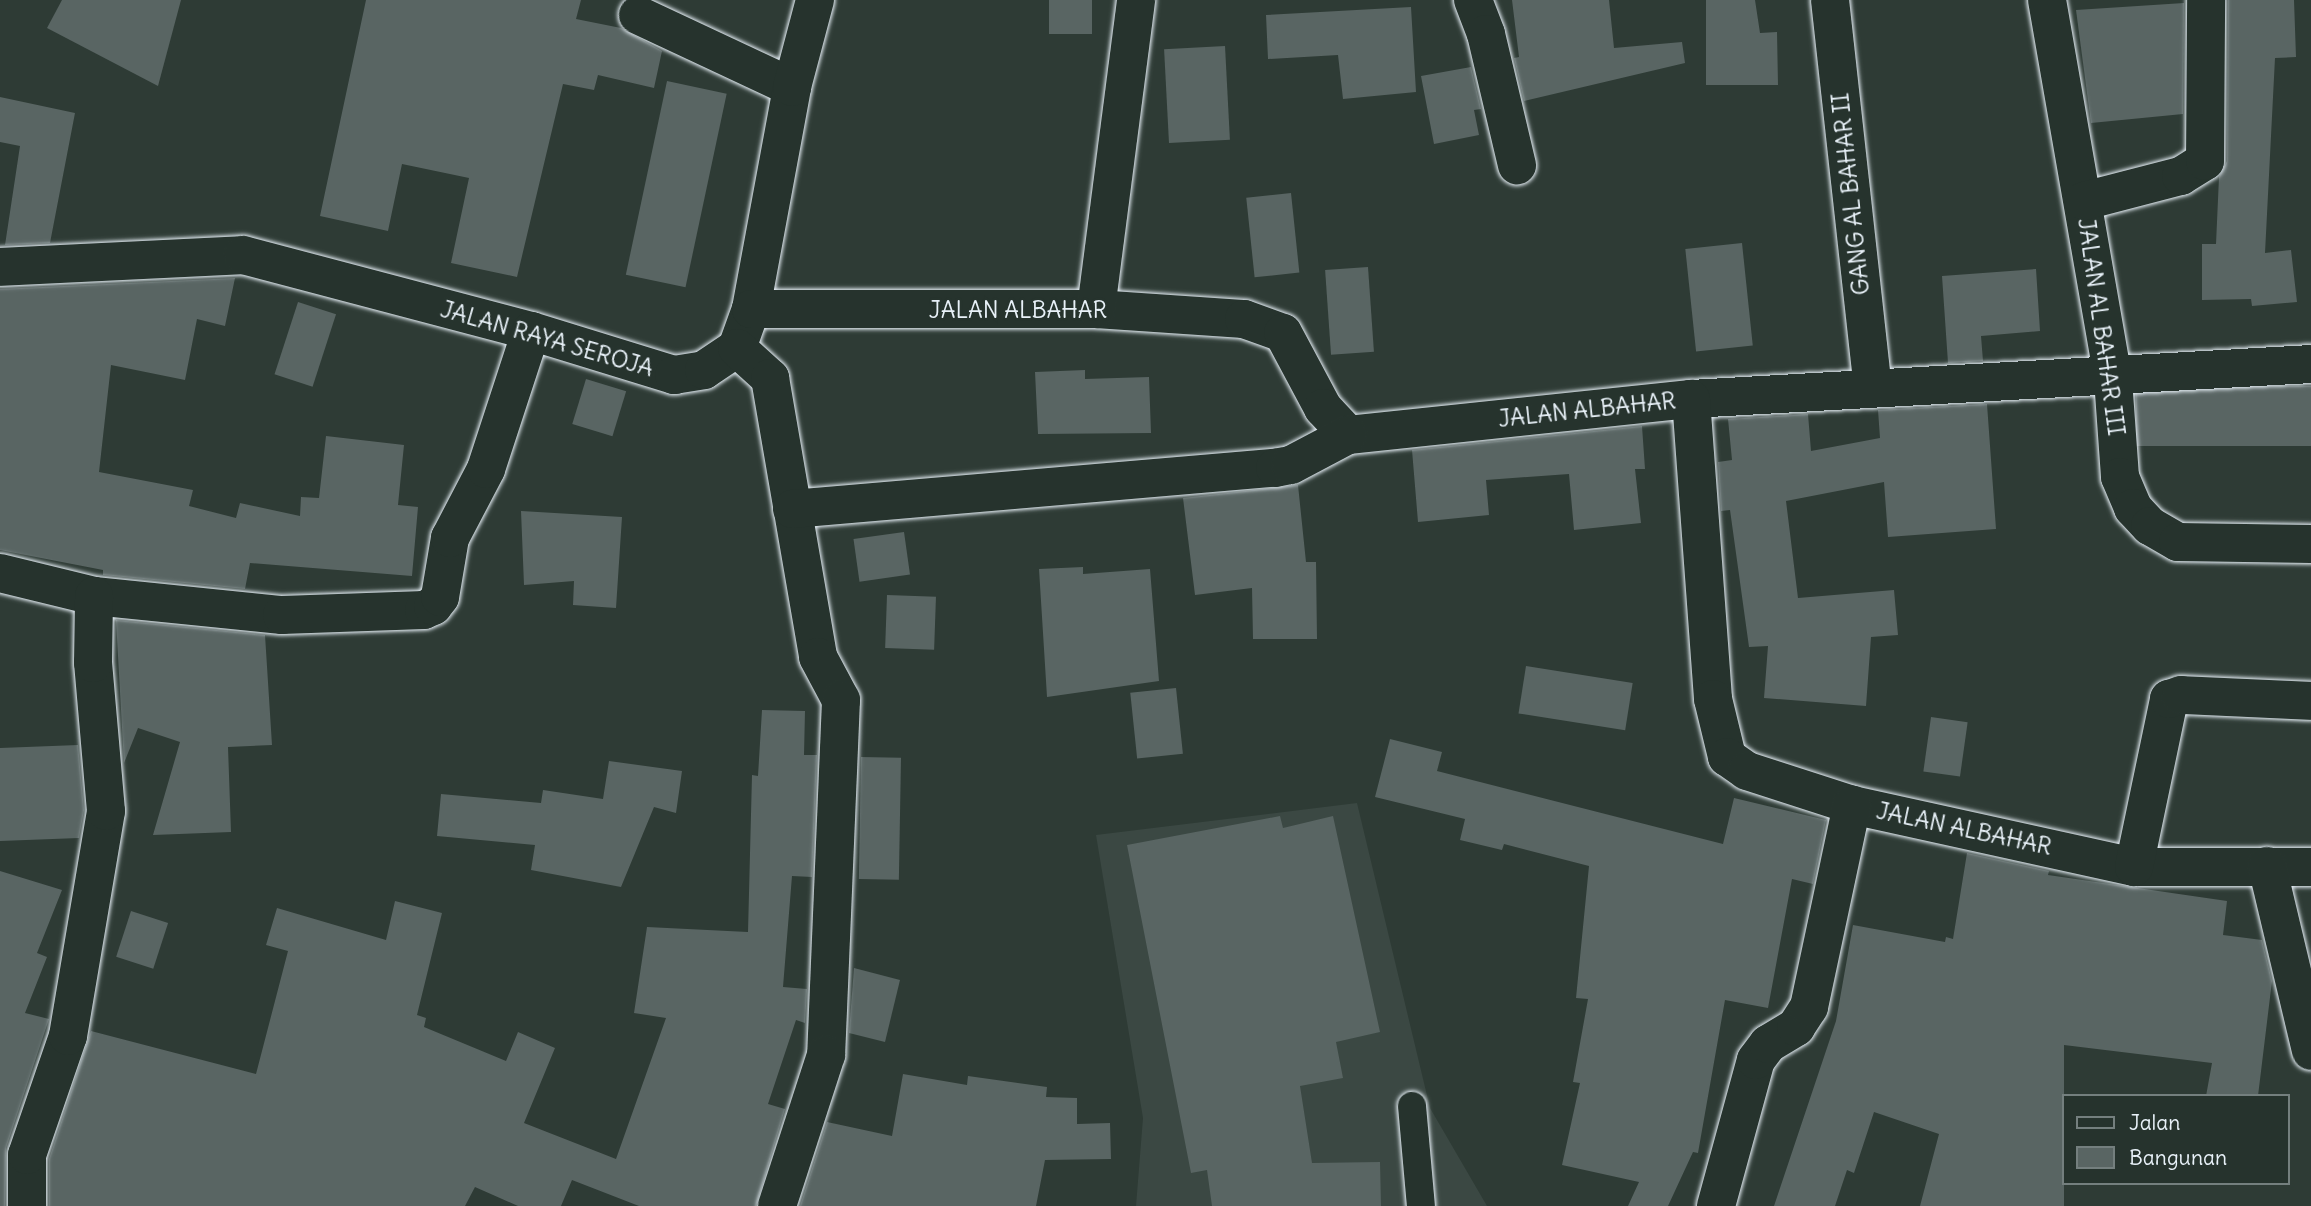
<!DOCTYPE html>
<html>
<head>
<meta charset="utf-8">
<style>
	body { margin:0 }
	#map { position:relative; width:2311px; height:1206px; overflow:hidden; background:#2e3b35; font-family:Delius,sans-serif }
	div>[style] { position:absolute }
	.built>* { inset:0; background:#3b4843 }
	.building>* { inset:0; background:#596563; transform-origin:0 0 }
	.roads { filter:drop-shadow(0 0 2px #e8f1f8) drop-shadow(0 0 2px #e8f1f8) }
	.lane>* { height:28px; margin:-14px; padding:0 14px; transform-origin:14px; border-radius:14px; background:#26332d }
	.street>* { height:38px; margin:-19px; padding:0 19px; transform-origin:19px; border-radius:19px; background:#26332d }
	span { translate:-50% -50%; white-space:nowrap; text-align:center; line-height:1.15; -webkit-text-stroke:5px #26332d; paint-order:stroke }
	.street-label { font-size:23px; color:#e8f1f8 }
	.legend { position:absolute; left:2062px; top:1094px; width:228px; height:91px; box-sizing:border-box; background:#26332d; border:2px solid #747f7e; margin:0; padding:9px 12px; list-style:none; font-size:21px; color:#e8f1f8 }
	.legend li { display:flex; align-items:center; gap:14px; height:35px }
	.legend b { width:35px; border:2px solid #747f7e }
</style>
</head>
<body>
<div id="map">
	<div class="built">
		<div style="clip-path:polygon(1357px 803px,1430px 1108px,1487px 1206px,1136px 1206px,1143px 1118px,1096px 835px)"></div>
	</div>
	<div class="building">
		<div style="clip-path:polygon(62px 0,181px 0,158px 86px,47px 28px)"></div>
		<div style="clip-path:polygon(366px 0,581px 0,576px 19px,621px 28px,662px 51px,654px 88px,598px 75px,594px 90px,563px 84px,517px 277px,451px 263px,469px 178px,402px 164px,388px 231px,320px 216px)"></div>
		<div style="left:1049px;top:0;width:43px;height:34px"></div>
		<div style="clip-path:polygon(1512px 0,1609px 0,1614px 48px,1682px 42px,1685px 63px,1524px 101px,1514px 58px,1519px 57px)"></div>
		<div style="clip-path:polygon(1706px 0,1755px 0,1760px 33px,1777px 32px,1778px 85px,1706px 85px)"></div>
		<div style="clip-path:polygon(2228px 0,2294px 0,2296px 57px,2275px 58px,2265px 253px,2291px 250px,2297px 302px,2252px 306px,2251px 299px,2202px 300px,2202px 244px,2216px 244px,2219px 177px,2227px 161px)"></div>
		<div style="clip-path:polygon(2184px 3px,2183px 114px,2091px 123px,2076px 10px)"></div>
		<div style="clip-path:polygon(1411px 7px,1416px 92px,1343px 99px,1338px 55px,1268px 59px,1266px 15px)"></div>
		<div style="left:1225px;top:46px;width:94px;height:61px;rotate:87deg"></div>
		<div style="clip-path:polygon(1471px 67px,1481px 109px,1474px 110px,1479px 135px,1434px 144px,1421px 76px)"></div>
		<div style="left:667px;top:81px;width:61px;height:198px;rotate:12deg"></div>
		<div style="clip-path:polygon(0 97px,75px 113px,50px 243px,5px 245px,20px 146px,0 142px)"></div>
		<div style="left:1291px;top:193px;width:80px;height:45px;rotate:84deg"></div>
		<div style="left:1742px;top:243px;width:103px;height:57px;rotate:84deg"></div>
		<div style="left:1368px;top:267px;width:85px;height:43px;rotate:86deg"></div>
		<div style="clip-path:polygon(2036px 269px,2040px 331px,1981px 336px,1983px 361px,1948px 363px,1942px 276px)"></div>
		<div style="clip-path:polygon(235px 278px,225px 326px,197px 319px,185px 380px,111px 365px,99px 472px,193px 490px,189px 506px,236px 518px,240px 503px,300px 516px,301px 497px,319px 498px,326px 436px,404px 445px,398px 505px,418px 507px,412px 576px,250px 563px,245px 589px,103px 575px,103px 570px,0 550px,0 289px)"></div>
		<div style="left:298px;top:302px;width:40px;height:76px;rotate:18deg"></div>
		<div style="clip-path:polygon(1085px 370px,1085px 379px,1149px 377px,1151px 433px,1038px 434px,1035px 372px)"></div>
		<div style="left:586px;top:379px;width:42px;height:47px;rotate:17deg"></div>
		<div style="left:2311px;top:386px;width:60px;height:175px;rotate:90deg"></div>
		<div style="clip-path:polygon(1987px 404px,1996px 529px,1888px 537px,1884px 482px,1786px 501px,1798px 598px,1894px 590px,1898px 635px,1871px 637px,1866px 706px,1764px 698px,1768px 646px,1749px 647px,1730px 510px,1721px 511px,1718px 462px,1732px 460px,1728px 419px,1808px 414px,1811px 451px,1880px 438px,1878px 410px)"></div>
		<div style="clip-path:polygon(1642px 426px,1645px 469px,1635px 469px,1641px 523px,1574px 530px,1569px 474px,1486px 480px,1489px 515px,1418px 522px,1412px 450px)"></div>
		<div style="clip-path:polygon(1298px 485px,1306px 562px,1316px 562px,1317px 639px,1253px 639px,1252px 588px,1195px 595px,1183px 498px)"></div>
		<div style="clip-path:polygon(521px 511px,622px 517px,616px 608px,573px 605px,574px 581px,524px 585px)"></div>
		<div style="left:904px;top:532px;width:43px;height:51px;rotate:82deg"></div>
		<div style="clip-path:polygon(1083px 567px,1083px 574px,1150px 569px,1159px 681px,1047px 697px,1039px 569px)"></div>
		<div style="left:887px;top:595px;width:49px;height:53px;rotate:2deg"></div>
		<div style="clip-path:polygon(116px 620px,265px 635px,272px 745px,228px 747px,231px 832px,153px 835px,180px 742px,138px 728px,124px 763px)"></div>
		<div style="left:1526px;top:666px;width:108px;height:48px;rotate:9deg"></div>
		<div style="left:1176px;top:688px;width:66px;height:46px;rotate:84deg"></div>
		<div style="clip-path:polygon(762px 710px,805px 711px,804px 755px,817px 755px,812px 877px,792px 876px,783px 987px,807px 989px,805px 1023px,796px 1020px,768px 1104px,785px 1109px,756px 1206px,639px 1206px,572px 1180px,561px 1206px,518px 1206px,475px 1187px,465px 1206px,49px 1206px,49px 1159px,91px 1031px,256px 1074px,288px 951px,266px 945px,277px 908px,386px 940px,395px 901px,442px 913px,417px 1015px,426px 1018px,424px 1027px,506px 1061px,518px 1032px,555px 1048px,524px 1123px,616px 1159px,666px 1018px,634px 1013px,647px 927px,748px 932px,752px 775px,758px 776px)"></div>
		<div style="left:1931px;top:717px;width:37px;height:55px;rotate:8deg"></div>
		<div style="clip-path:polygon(1390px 739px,1442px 752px,1437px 771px,1723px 844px,1734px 798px,1826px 820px,1813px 884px,1792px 879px,1768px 1008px,1725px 1000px,1698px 1153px,1693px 1152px,1668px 1206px,1628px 1206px,1639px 1182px,1562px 1165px,1580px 1083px,1573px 1082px,1588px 999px,1576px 998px,1589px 866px,1504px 844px,1502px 850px,1460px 840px,1465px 819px,1375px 797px)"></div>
		<div style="clip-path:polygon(78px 745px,84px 810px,79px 838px,0 841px,0 748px)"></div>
		<div style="left:861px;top:757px;width:40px;height:122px;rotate:1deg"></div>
		<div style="clip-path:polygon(609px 761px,682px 771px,676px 813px,654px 807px,621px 887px,531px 870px,535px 845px,437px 836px,441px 794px,541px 803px,543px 790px,603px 799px)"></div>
		<div style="clip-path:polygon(1280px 816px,1283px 828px,1333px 816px,1380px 1032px,1336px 1042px,1343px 1078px,1300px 1086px,1312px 1163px,1380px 1162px,1381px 1206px,1212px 1206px,1207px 1170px,1191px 1173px,1127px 845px)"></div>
		<div style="clip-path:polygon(1967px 853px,2049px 871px,2048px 875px,2227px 901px,2223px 935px,2262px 940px,2272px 981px,2258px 1096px,2206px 1096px,2212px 1063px,2064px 1045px,2064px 1206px,1920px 1206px,1939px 1134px,1874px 1112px,1854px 1173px,1847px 1170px,1835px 1206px,1774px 1206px,1836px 1021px,1853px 925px,1945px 942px,1946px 937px,1953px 939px)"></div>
		<div style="clip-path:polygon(0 871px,62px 890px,37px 953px,47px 957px,25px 1013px,49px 1019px,6px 1148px,5px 1206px,0 1206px)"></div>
		<div style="left:131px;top:911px;width:39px;height:48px;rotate:18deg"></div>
		<div style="clip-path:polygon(854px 968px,900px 980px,885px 1042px,849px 1033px)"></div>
		<div style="clip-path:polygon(903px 1074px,967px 1085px,968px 1076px,1047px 1087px,1046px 1097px,1077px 1098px,1077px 1124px,1110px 1123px,1111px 1159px,1045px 1160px,1036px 1206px,800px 1206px,827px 1122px,892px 1136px)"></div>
	</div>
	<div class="roads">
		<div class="lane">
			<div style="left:1412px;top:1106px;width:100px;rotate:84.9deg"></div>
		</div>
		<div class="street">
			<div style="left:1473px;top:0;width:36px;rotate:69deg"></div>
			<div style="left:1486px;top:34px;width:135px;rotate:76.7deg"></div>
			<div style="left:1830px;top:0;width:390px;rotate:83.7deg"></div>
			<div style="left:2047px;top:0;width:385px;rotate:80.1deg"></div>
			<div style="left:2113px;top:379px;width:98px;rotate:85.9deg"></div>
			<div style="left:2120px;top:477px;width:34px;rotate:67deg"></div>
			<div style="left:2133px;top:508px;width:25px;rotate:47deg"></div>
			<div style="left:2150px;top:526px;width:32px;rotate:30deg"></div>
			<div style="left:2178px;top:542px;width:133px;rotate:0.9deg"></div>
			<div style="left:638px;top:15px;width:170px;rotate:25.1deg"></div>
			<div style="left:2084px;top:201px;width:100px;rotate:-14.5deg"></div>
			<div style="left:2181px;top:176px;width:28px;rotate:-32deg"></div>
			<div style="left:2205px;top:161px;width:161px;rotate:-89.6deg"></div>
			<div style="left:0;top:267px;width:243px;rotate:-2.8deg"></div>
			<div style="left:243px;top:255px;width:298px;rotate:14.8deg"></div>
			<div style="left:531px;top:331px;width:150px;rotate:17.1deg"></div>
			<div style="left:674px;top:375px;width:30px;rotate:-9deg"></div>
			<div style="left:704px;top:370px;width:40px;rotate:-34deg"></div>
			<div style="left:737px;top:348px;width:41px;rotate:-70.3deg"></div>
			<div style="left:751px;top:309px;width:226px;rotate:-79.5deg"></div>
			<div style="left:792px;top:87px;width:90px;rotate:-75.2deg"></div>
			<div style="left:751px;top:309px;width:345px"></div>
			<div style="left:1096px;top:309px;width:148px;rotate:3.9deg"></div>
			<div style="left:1244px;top:319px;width:41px;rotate:19.7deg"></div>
			<div style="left:1283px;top:333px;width:85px;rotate:61.9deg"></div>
			<div style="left:1323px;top:408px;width:37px;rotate:47deg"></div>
			<div style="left:1348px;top:435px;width:345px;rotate:-6deg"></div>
			<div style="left:1691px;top:399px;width:621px;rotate:-3.23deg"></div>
			<div style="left:1096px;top:309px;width:312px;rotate:-82.6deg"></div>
			<div style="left:737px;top:348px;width:45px;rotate:42.3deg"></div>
			<div style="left:770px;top:378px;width:283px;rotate:80.2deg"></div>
			<div style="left:818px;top:657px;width:49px;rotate:61.9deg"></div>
			<div style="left:841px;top:700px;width:355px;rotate:92.4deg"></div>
			<div style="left:826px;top:1055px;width:159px;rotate:108deg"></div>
			<div style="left:1691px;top:399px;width:301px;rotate:85.8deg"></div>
			<div style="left:1713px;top:699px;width:60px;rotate:76.4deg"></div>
			<div style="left:1727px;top:757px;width:24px;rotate:35deg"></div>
			<div style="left:1747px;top:771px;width:110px;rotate:17.9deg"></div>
			<div style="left:1852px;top:805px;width:289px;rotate:12.4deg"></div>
			<div style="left:2134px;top:867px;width:177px"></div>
			<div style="left:792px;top:509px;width:485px;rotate:-4.9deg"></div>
			<div style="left:1275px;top:468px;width:16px;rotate:-11deg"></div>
			<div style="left:1291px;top:465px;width:64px;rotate:-27.8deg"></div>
			<div style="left:0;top:573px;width:97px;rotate:13.7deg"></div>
			<div style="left:94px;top:596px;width:189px;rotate:5.8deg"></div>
			<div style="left:282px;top:615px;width:142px;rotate:-2deg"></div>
			<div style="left:424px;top:610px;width:10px;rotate:-24deg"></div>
			<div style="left:433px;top:606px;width:11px;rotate:-52deg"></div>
			<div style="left:440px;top:597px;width:60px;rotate:-80.4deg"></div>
			<div style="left:450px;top:538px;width:78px;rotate:-62.4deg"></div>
			<div style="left:486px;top:469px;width:145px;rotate:-71.9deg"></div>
			<div style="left:2267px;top:866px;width:190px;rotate:76.6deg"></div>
			<div style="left:2134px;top:867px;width:172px;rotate:-78.2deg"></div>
			<div style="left:2169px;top:699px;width:13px;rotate:-18deg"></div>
			<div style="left:2181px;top:695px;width:130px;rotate:2.6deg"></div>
			<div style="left:27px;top:1206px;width:51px;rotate:-90deg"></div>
			<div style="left:27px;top:1155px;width:126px;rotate:-71deg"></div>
			<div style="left:68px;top:1036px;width:228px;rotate:-80.4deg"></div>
			<div style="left:106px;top:811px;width:149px;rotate:-95deg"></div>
			<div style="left:93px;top:663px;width:67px;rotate:-89.1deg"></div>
			<div style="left:1716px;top:1206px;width:151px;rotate:-74.7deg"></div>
			<div style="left:1756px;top:1060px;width:20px;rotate:-53deg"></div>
			<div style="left:1768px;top:1044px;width:33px;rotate:-31deg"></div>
			<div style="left:1796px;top:1027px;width:24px;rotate:-57deg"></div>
			<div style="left:1809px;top:1007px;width:207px;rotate:-78deg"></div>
		</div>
	</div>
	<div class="street-label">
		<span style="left:1851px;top:194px;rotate:-96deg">GANG AL BAHAR II</span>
		<span style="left:1018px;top:310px">JALAN ALBAHAR</span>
		<span style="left:2101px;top:327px;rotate:82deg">JALAN AL BAHAR III</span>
		<span style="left:547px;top:339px;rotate:16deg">JALAN RAYA SEROJA</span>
		<span style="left:1587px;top:410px;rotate:-6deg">JALAN ALBAHAR</span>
		<span style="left:1964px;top:829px;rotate:12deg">JALAN ALBAHAR</span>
	</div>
	<ul class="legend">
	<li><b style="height:9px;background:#26332d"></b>Jalan</li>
	<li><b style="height:19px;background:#596563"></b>Bangunan</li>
	</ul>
</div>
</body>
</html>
